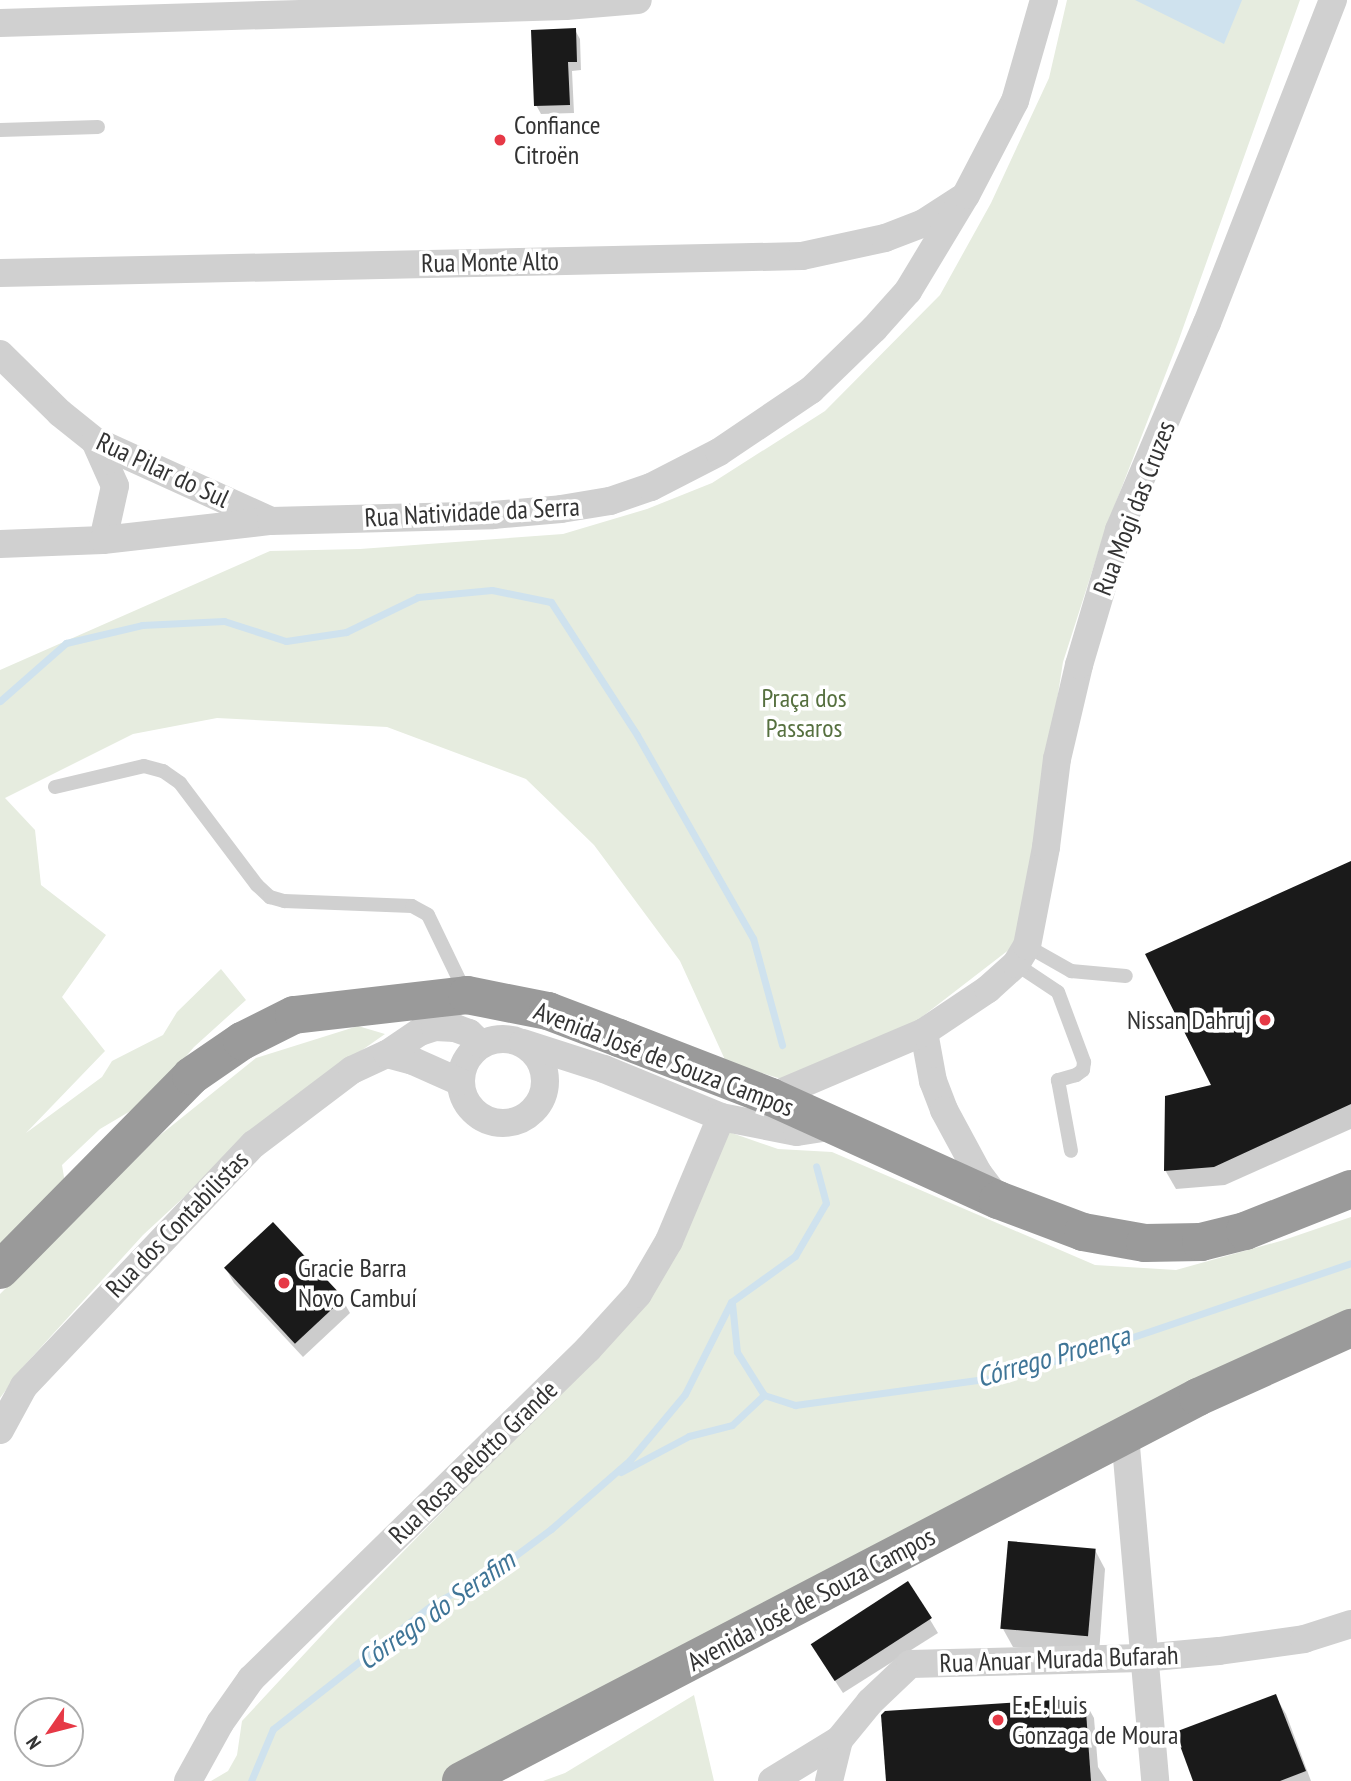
<!DOCTYPE html>
<html>
<head>
<meta charset="utf-8">
<style>
	body { margin:0 }
	#map { position:relative; width:1351px; height:1781px; overflow:hidden; background:#fff; font-family:"PT Sans Narrow",sans-serif }
	div>[style] { position:absolute }
	.green>* { inset:0; background:#e6ecdf }
	.water>* { inset:0; background:#cfe2ee }
	.shadow>* { inset:0; background:#0003 }
	.stream>* { height:7px; margin:-3.5px; padding:0 3.5px; transform-origin:3.5px; border-radius:3.5px; background:#cfe2ee }
	.building>* { inset:0; background:#1a1a1a; transform-origin:0 0 }
	.lane>* { height:14px; margin:-7px; padding:0 7px; transform-origin:7px; border-radius:7px; background:#d0d0d0 }
	.street>* { height:28px; margin:-14px; padding:0 14px; transform-origin:14px; border-radius:14px; background:#d0d0d0 }
	.street>.ring { margin:-14px; padding:0; box-sizing:content-box; background:none; border:28px solid #d0d0d0; border-radius:50% }
	.highway>* { height:38px; margin:-19px; padding:0 19px; transform-origin:19px; border-radius:19px; background:#9a9a9a }
	.dots>* { width:19px; height:19px; translate:-50% -50%; box-sizing:border-box; border:4px solid #fff; border-radius:50% }
	span { translate:-50% -50%; white-space:nowrap; text-align:center; line-height:1.15; -webkit-text-stroke:7px #fff; paint-order:stroke }
	.poi-label { font-size:26px; color:#333 }
	.left { translate:0 -50%; text-align:left }
	.right { translate:-100% -50%; text-align:right }
	.street-label { font-size:26px; color:#333 }
	.park-label { font-size:26px; color:#56703f }
	.water-label { font-size:28px; color:#3f7597; font-style:italic }
	.north { position:absolute; left:14px; top:1697px; width:70px; height:70px; box-sizing:border-box; background:#fff; border:2px solid #adadad; border-radius:50%; rotate:235deg; font-size:19px; font-weight:700; line-height:28px; text-align:center; color:#333 }
	.north::after { content:''; display:block; margin:auto; width:24px; height:32px; background:#e63946; clip-path:polygon(50% 0,100% 100%,50% 72%,0 100%) }
</style>
</head>
<body>
<div id="map">
	<div class="green">
		<div style="clip-path:polygon(1067px 0,1300px 0,1178px 342px,1106px 528px,1063px 662px,1019px 942px,914px 1023px,791px 1082px,726px 1062px,680px 961px,594px 845px,526px 779px,387px 727px,217px 718px,133px 734px,5px 798px,35px 830px,41px 885px,106px 935px,62px 997px,105px 1051px,26px 1133px,102px 1077px,112px 1061px,163px 1035px,177px 1012px,221px 969px,246px 1000px,194px 1047px,149px 1100px,100px 1129px,62px 1165px,65px 1183px,0 1249px,0 670px,270px 551px,360px 549px,563px 534px,647px 509px,712px 483px,825px 411px,940px 295px,991px 203px,1049px 78px)"></div>
		<div style="clip-path:polygon(358px 1026px,385px 1034px,281px 1107px,143px 1235px,23px 1367px,0 1398px,0 1294px,159px 1136px,256px 1058px)"></div>
		<div style="clip-path:polygon(729px 1132px,778px 1149px,832px 1152px,1095px 1265px,1176px 1270px,1284px 1240px,1351px 1217px,1351px 1313px,460px 1781px,211px 1781px,228px 1771px,237px 1755px,242px 1721px,334px 1622px,623px 1328px)"></div>
		<div style="clip-path:polygon(694px 1695px,714px 1781px,543px 1781px,565px 1773px)"></div>
	</div>
	<div class="water">
		<div style="clip-path:polygon(1135px 0,1242px 0,1224px 44px)"></div>
	</div>
	<div class="shadow">
		<div style="clip-path:polygon(575px 30px,580px 39px,581px 70px,572px 71px,574px 113px,541px 114px,536px 105px)"></div>
		<div style="clip-path:polygon(1351px 871px,1351px 1129px,1225px 1185px,1176px 1189px,1165px 1170px,1214px 1086px)"></div>
		<div style="clip-path:polygon(226px 1269px,342px 1299px,350px 1313px,303px 1357px,234px 1283px)"></div>
		<div style="clip-path:polygon(1095px 1550px,1105px 1569px,1099px 1654px,1013px 1647px,1003px 1629px)"></div>
		<div style="clip-path:polygon(908px 1583px,938px 1633px,843px 1693px,820px 1658px)"></div>
		<div style="clip-path:polygon(1275px 1696px,1286px 1714px,1311px 1781px,1195px 1781px)"></div>
		<div style="clip-path:polygon(1084px 1700px,1094px 1718px,1098px 1767px,1107px 1781px,887px 1781px)"></div>
	</div>
	<div class="stream">
		<div style="left:0;top:701px;width:88px;rotate:-41.3deg"></div>
		<div style="left:66px;top:643px;width:78px;rotate:-13.3deg"></div>
		<div style="left:142px;top:625px;width:82px;rotate:-2.8deg"></div>
		<div style="left:224px;top:621px;width:65px;rotate:17.9deg"></div>
		<div style="left:286px;top:641px;width:61px;rotate:-8.5deg"></div>
		<div style="left:346px;top:632px;width:80px;rotate:-25.9deg"></div>
		<div style="left:418px;top:597px;width:74px;rotate:-5.4deg"></div>
		<div style="left:492px;top:590px;width:60px;rotate:11.5deg"></div>
		<div style="left:551px;top:602px;width:158px;rotate:57.1deg"></div>
		<div style="left:637px;top:735px;width:234px;rotate:60.3deg"></div>
		<div style="left:753px;top:938px;width:111px;rotate:74.8deg"></div>
		<div style="left:732px;top:1303px;width:49px;rotate:84.2deg"></div>
		<div style="left:737px;top:1352px;width:51px;rotate:57.9deg"></div>
		<div style="left:764px;top:1395px;width:33px;rotate:18deg"></div>
		<div style="left:795px;top:1405px;width:206px;rotate:-7.8deg"></div>
		<div style="left:999px;top:1377px;width:124px;rotate:-16.4deg"></div>
		<div style="left:1118px;top:1342px;width:246px;rotate:-18.7deg"></div>
		<div style="left:621px;top:1472px;width:77px;rotate:-27.9deg"></div>
		<div style="left:689px;top:1436px;width:44px;rotate:-14.3deg"></div>
		<div style="left:732px;top:1425px;width:44px;rotate:-43.2deg"></div>
		<div style="left:251px;top:1781px;width:56px;rotate:-67.1deg"></div>
		<div style="left:273px;top:1729px;width:203px;rotate:-38deg"></div>
		<div style="left:433px;top:1604px;width:72px;rotate:-28.4deg"></div>
		<div style="left:496px;top:1570px;width:69px;rotate:-36.7deg"></div>
		<div style="left:551px;top:1529px;width:105px;rotate:-41.1deg"></div>
		<div style="left:630px;top:1460px;width:86px;rotate:-50.2deg"></div>
		<div style="left:685px;top:1394px;width:103px;rotate:-63.4deg"></div>
		<div style="left:731px;top:1302px;width:79px;rotate:-35.7deg"></div>
		<div style="left:795px;top:1256px;width:61px;rotate:-59.7deg"></div>
		<div style="left:826px;top:1203px;width:38px;rotate:-105deg"></div>
	</div>
	<div class="building">
		<div style="clip-path:polygon(576px 28px,577px 62px,568px 62px,570px 105px,534px 106px,531px 30px)"></div>
		<div style="clip-path:polygon(1351px 861px,1351px 1104px,1214px 1167px,1164px 1171px,1165px 1096px,1211px 1085px,1145px 954px)"></div>
		<div style="left:273px;top:1222px;width:104px;height:67px;rotate:47deg"></div>
		<div style="left:1008px;top:1541px;width:88px;height:88px;rotate:5deg"></div>
		<div style="left:908px;top:1581px;width:44px;height:116px;rotate:57deg"></div>
		<div style="clip-path:polygon(1276px 1694px,1306px 1771px,1280px 1781px,1193px 1781px,1175px 1732px)"></div>
		<div style="clip-path:polygon(1085px 1698px,1091px 1781px,886px 1781px,881px 1715px,885px 1711px)"></div>
	</div>
	<div class="lane">
		<div style="left:0;top:130px;width:98px;rotate:-1.8deg"></div>
		<div style="left:55px;top:787px;width:91px;rotate:-13.3deg"></div>
		<div style="left:144px;top:766px;width:20px;rotate:15deg"></div>
		<div style="left:163px;top:771px;width:21px;rotate:35deg"></div>
		<div style="left:180px;top:783px;width:128px;rotate:53deg"></div>
		<div style="left:257px;top:885px;width:18px;rotate:43deg"></div>
		<div style="left:270px;top:897px;width:15px;rotate:16deg"></div>
		<div style="left:284px;top:901px;width:128px;rotate:2.2deg"></div>
		<div style="left:412px;top:906px;width:18px;rotate:29deg"></div>
		<div style="left:428px;top:915px;width:88px;rotate:64.3deg"></div>
		<div style="left:1027px;top:946px;width:51px;rotate:29.6deg"></div>
		<div style="left:1071px;top:971px;width:55px;rotate:5.2deg"></div>
		<div style="left:1016px;top:964px;width:50px;rotate:33.7deg"></div>
		<div style="left:1058px;top:992px;width:75px;rotate:69.6deg"></div>
		<div style="left:1084px;top:1062px;width:8px;rotate:97deg"></div>
		<div style="left:1083px;top:1070px;width:9px;rotate:144deg"></div>
		<div style="left:1076px;top:1075px;width:19px;rotate:164deg"></div>
		<div style="left:1058px;top:1080px;width:72px;rotate:79.6deg"></div>
	</div>
	<div class="street">
		<div style="left:0;top:23px;width:566px;rotate:-1.72deg"></div>
		<div style="left:566px;top:6px;width:72px;rotate:-4.8deg"></div>
		<div style="left:0;top:273px;width:802px;rotate:-1.21deg"></div>
		<div style="left:802px;top:256px;width:85px;rotate:-12.2deg"></div>
		<div style="left:885px;top:238px;width:40px;rotate:-21deg"></div>
		<div style="left:922px;top:224px;width:46px;rotate:-32.7deg"></div>
		<div style="left:0;top:354px;width:84px;rotate:44.5deg"></div>
		<div style="left:60px;top:413px;width:45px;rotate:38.7deg"></div>
		<div style="left:95px;top:441px;width:193px;rotate:24.4deg"></div>
		<div style="left:95px;top:441px;width:49px;rotate:66deg"></div>
		<div style="left:115px;top:486px;width:55px;rotate:102.5deg"></div>
		<div style="left:0;top:544px;width:103px;rotate:-2.2deg"></div>
		<div style="left:103px;top:540px;width:169px;rotate:-6.5deg"></div>
		<div style="left:271px;top:521px;width:222px;rotate:-1.5deg"></div>
		<div style="left:493px;top:515px;width:68px;rotate:-5deg"></div>
		<div style="left:561px;top:509px;width:50px;rotate:-9.3deg"></div>
		<div style="left:610px;top:501px;width:43px;rotate:-18.9deg"></div>
		<div style="left:651px;top:487px;width:76px;rotate:-27.2deg"></div>
		<div style="left:719px;top:452px;width:111px;rotate:-34deg"></div>
		<div style="left:811px;top:390px;width:88px;rotate:-44.1deg"></div>
		<div style="left:874px;top:329px;width:51px;rotate:-48.2deg"></div>
		<div style="left:908px;top:291px;width:112px;rotate:-58.9deg"></div>
		<div style="left:966px;top:195px;width:106px;rotate:-62.5deg"></div>
		<div style="left:1015px;top:101px;width:105px;rotate:-74deg"></div>
		<div style="left:924px;top:1032px;width:50px;rotate:79.6deg"></div>
		<div style="left:933px;top:1081px;width:31px;rotate:69deg"></div>
		<div style="left:944px;top:1110px;width:72px;rotate:61.6deg"></div>
		<div style="left:978px;top:1173px;width:34px;rotate:53deg"></div>
		<div class="ring" style="left:461px;top:1039px;width:56px;height:56px"></div>
		<div style="left:523px;top:1043px;width:85px;rotate:17.8deg"></div>
		<div style="left:604px;top:1069px;width:126px;rotate:22.3deg"></div>
		<div style="left:721px;top:1117px;width:77px;rotate:11.2deg"></div>
		<div style="left:797px;top:1132px;width:39px;rotate:-9deg"></div>
		<div style="left:387px;top:1054px;width:27px;rotate:15deg"></div>
		<div style="left:413px;top:1061px;width:51px;rotate:24.1deg"></div>
		<div style="left:771px;top:1097px;width:166px;rotate:-23deg"></div>
		<div style="left:924px;top:1032px;width:77px;rotate:-33.9deg"></div>
		<div style="left:988px;top:989px;width:38px;rotate:-42deg"></div>
		<div style="left:1016px;top:964px;width:21px;rotate:-59deg"></div>
		<div style="left:1027px;top:946px;width:101px;rotate:-79.1deg"></div>
		<div style="left:1046px;top:847px;width:89px;rotate:-82.9deg"></div>
		<div style="left:1057px;top:759px;width:97px;rotate:-76.8deg"></div>
		<div style="left:1079px;top:665px;width:141px;rotate:-73.5deg"></div>
		<div style="left:1119px;top:530px;width:225px;rotate:-67deg"></div>
		<div style="left:1207px;top:323px;width:347px;rotate:-68.7deg"></div>
		<div style="left:0;top:1430px;width:50px;rotate:-61.4deg"></div>
		<div style="left:24px;top:1386px;width:334px;rotate:-46.5deg"></div>
		<div style="left:254px;top:1144px;width:123px;rotate:-37.1deg"></div>
		<div style="left:352px;top:1070px;width:38px;rotate:-25deg"></div>
		<div style="left:387px;top:1054px;width:40px;rotate:-34deg"></div>
		<div style="left:420px;top:1032px;width:16px;rotate:-18deg"></div>
		<div style="left:435px;top:1027px;width:20px;rotate:3deg"></div>
		<div style="left:455px;top:1028px;width:15px;rotate:20deg"></div>
		<div style="left:469px;top:1033px;width:16px;rotate:43deg"></div>
		<div style="left:1125px;top:1435px;width:347px;rotate:85deg"></div>
		<div style="left:188px;top:1781px;width:66px;rotate:-61.1deg"></div>
		<div style="left:220px;top:1723px;width:54px;rotate:-54.8deg"></div>
		<div style="left:251px;top:1679px;width:472px;rotate:-44.4deg"></div>
		<div style="left:588px;top:1349px;width:74px;rotate:-47.7deg"></div>
		<div style="left:638px;top:1294px;width:61px;rotate:-59.7deg"></div>
		<div style="left:669px;top:1241px;width:134px;rotate:-67.2deg"></div>
		<div style="left:772px;top:1781px;width:79px;rotate:-31.5deg"></div>
		<div style="left:829px;top:1781px;width:42px;rotate:-76.3deg"></div>
		<div style="left:839px;top:1740px;width:49px;rotate:-50.8deg"></div>
		<div style="left:870px;top:1702px;width:55px;rotate:-43.5deg"></div>
		<div style="left:910px;top:1664px;width:232px;rotate:-1.5deg"></div>
		<div style="left:1142px;top:1658px;width:77px;rotate:-5.2deg"></div>
		<div style="left:1219px;top:1651px;width:86px;rotate:-8deg"></div>
		<div style="left:1304px;top:1639px;width:49px;rotate:-17.7deg"></div>
	</div>
	<div class="highway">
		<div style="left:0;top:1270px;width:272px;rotate:-45.4deg"></div>
		<div style="left:191px;top:1076px;width:62px;rotate:-34.5deg"></div>
		<div style="left:242px;top:1041px;width:58px;rotate:-26.6deg"></div>
		<div style="left:294px;top:1015px;width:174px;rotate:-6.6deg"></div>
		<div style="left:467px;top:995px;width:83px;rotate:11.2deg"></div>
		<div style="left:548px;top:1011px;width:76px;rotate:20.8deg"></div>
		<div style="left:619px;top:1038px;width:163px;rotate:21.2deg"></div>
		<div style="left:771px;top:1097px;width:249px;rotate:24.4deg"></div>
		<div style="left:998px;top:1200px;width:91px;rotate:20.6deg"></div>
		<div style="left:1083px;top:1232px;width:63px;rotate:10.1deg"></div>
		<div style="left:1145px;top:1243px;width:56px;rotate:-1deg"></div>
		<div style="left:1201px;top:1242px;width:45px;rotate:-14deg"></div>
		<div style="left:1245px;top:1231px;width:114px;rotate:-21.6deg"></div>
		<div style="left:461px;top:1781px;width:831px;rotate:-27.52deg"></div>
		<div style="left:1198px;top:1397px;width:168px;rotate:-24.3deg"></div>
	</div>
	<div class="dots">
		<div style="left:500px;top:140px;background:#e63946"></div>
		<div style="left:1265px;top:1020px;background:#e63946"></div>
		<div style="left:284px;top:1283px;background:#e63946"></div>
		<div style="left:998px;top:1720px;background:#e63946"></div>
	</div>
	<div class="poi-label">
		<span class="left" style="left:514px;top:140px">Confiance<br>Citroën</span>
		<span class="right" style="left:1251px;top:1020px">Nissan Dahruj</span>
		<span class="left" style="left:298px;top:1283px">Gracie Barra<br>Novo Cambuí</span>
		<span class="left" style="left:1012px;top:1720px">E. E. Luis<br>Gonzaga de Moura</span>
	</div>
	<div class="street-label">
		<span style="left:490px;top:262px;rotate:-1deg">Rua Monte Alto</span>
		<span style="left:163px;top:470px;rotate:25deg">Rua Pilar do Sul</span>
		<span style="left:1134px;top:508px;rotate:-69deg">Rua Mogi das Cruzes</span>
		<span style="left:472px;top:512px;rotate:-3deg">Rua Natividade da Serra</span>
		<span style="left:664px;top:1059px;rotate:21deg">Avenida José de Souza Campos</span>
		<span style="left:177px;top:1224px;rotate:-46deg">Rua dos Contabilistas</span>
		<span style="left:473px;top:1462px;rotate:-44deg">Rua Rosa Belotto Grande</span>
		<span style="left:811px;top:1599px;rotate:-28deg">Avenida José de Souza Campos</span>
		<span style="left:1059px;top:1659px;rotate:-2deg">Rua Anuar Murada Bufarah</span>
	</div>
	<div class="park-label">
		<span style="left:804px;top:713px">Praça dos<br>Passaros</span>
	</div>
	<div class="water-label">
		<span style="left:1053px;top:1356px;rotate:-16deg">Córrego Proença</span>
		<span style="left:436px;top:1610px;rotate:-35deg">Córrego do Serafim</span>
	</div>
	<div class="north">N</div>
</div>
</body>
</html>
